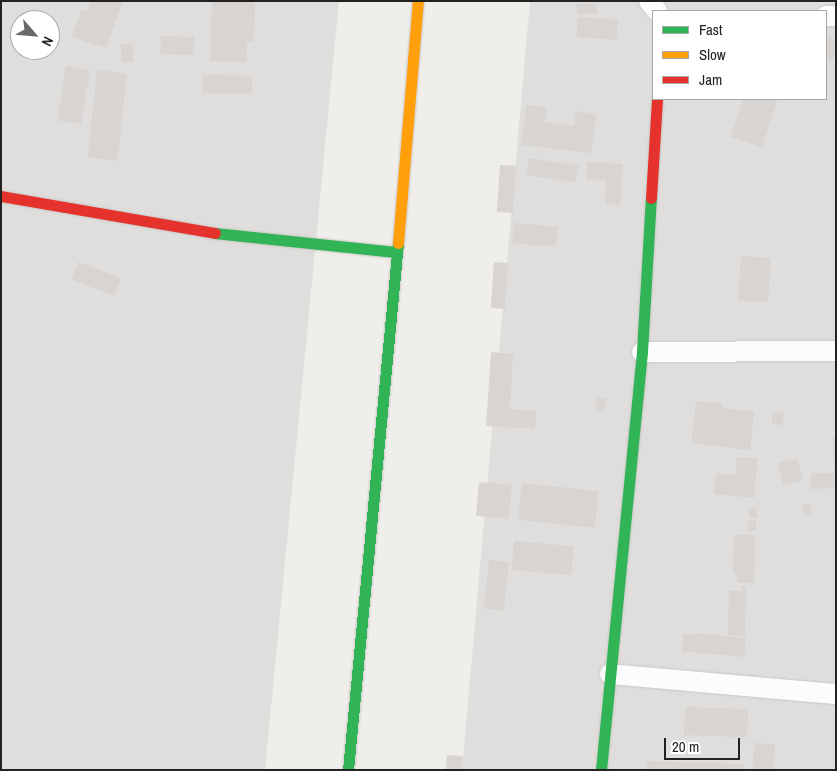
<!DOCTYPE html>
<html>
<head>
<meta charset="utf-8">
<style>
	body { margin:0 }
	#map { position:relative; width:837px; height:771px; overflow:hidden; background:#f0eeeb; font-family:"Archivo Narrow",sans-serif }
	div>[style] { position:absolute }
	.residential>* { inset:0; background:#dfdedc }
	.building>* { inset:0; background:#d7d4d2; transform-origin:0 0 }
	.roads { filter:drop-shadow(0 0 1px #c9c8c7) drop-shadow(0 0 1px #c9c8c7) }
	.street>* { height:20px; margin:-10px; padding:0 10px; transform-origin:10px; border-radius:10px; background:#fdfcfc }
	.fast>* { height:11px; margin:-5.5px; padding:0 5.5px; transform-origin:5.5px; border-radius:5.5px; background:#30b455 }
	.slow>* { height:11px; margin:-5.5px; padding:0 5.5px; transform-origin:5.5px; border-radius:5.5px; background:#ff9f0a }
	.jam>* { height:11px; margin:-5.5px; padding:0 5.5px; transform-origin:5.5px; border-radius:5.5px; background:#e5322d }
	span { translate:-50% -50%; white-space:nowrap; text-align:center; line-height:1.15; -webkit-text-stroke:5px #fff; paint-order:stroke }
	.frame { position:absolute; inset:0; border:2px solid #222; pointer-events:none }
	.legend { position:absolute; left:652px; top:10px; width:175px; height:90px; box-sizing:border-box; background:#fff; border:1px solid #a7a7a7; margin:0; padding:6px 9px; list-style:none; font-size:15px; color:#222 }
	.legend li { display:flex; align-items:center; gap:10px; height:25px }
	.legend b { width:25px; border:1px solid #a7a7a7 }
	.north { position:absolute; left:10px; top:10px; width:50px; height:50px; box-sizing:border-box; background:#fff; border:1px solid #a7a7a7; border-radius:50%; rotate:117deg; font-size:14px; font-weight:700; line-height:20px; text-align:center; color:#222 }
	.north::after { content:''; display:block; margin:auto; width:18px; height:22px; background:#6a6968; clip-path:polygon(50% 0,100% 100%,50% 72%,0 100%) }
	.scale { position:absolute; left:664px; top:738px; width:76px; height:22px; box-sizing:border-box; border:2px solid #222; border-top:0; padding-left:6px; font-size:15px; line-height:18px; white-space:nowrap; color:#222; -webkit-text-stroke:4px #fff; paint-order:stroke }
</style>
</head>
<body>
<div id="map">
	<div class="residential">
		<div style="clip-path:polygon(evenodd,1px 1px,339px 1px,265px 770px,1px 770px,1px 1px,20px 20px,50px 20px,50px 50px,20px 50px,20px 20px)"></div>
		<div style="clip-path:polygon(evenodd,530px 1px,836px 1px,836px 770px,462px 770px,530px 1px,653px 11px,826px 11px,826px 99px,653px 99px,653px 11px)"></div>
	</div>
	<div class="building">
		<div style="clip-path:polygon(90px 1px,123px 1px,106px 48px,72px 37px,82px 9px,87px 11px)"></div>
		<div style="clip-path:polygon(212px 1px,255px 1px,254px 42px,247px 42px,246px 62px,210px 61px)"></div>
		<div style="left:577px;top:4px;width:20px;height:10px"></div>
		<div style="left:578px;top:17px;width:40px;height:20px;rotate:4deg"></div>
		<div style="left:161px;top:36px;width:33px;height:18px;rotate:2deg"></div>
		<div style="clip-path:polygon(826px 36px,836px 40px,833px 62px,826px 59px)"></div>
		<div style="left:121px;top:44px;width:12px;height:18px"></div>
		<div style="left:66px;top:66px;width:24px;height:55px;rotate:9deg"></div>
		<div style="left:97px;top:70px;width:30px;height:88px;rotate:6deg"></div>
		<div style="left:203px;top:75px;width:49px;height:18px;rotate:1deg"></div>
		<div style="clip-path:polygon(743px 99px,778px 99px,762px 147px,731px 137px)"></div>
		<div style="clip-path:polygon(526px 105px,547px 107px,545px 122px,574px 126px,576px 111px,596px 114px,591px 153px,521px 145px)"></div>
		<div style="left:529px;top:158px;width:50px;height:17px;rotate:9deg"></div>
		<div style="clip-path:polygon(587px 162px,623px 164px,620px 205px,605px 204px,606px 180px,586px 179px)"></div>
		<div style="left:500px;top:165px;width:16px;height:47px;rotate:4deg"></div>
		<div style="left:514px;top:223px;width:44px;height:20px;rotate:5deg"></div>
		<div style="left:741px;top:256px;width:30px;height:44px;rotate:4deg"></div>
		<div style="left:78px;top:262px;width:46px;height:19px;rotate:20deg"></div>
		<div style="left:494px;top:262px;width:14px;height:46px;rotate:4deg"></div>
		<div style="clip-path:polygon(491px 352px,513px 354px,510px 409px,536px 411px,535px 429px,486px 426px)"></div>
		<div style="left:597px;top:398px;width:9px;height:13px;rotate:6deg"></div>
		<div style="clip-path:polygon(696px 401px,722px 404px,722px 408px,754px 412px,750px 450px,691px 443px)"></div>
		<div style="left:773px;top:412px;width:11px;height:12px;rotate:5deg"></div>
		<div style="clip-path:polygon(833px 437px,836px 437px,836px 488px,811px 489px,811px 473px,834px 473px)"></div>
		<div style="clip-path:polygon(737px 457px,758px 458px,754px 498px,714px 494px,716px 473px,735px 475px)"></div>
		<div style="left:797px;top:458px;width:23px;height:20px;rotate:75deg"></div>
		<div style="left:479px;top:482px;width:33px;height:34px;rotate:5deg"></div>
		<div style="left:522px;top:483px;width:77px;height:37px;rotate:6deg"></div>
		<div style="left:810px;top:503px;width:11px;height:9px;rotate:75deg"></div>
		<div style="left:749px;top:508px;width:8px;height:10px"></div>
		<div style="clip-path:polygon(748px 520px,756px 521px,756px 531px,747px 531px)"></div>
		<div style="clip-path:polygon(734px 535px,755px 535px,754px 583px,737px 583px,737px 573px,733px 574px)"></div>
		<div style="left:514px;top:541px;width:60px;height:29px;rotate:5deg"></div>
		<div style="left:489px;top:560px;width:20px;height:49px;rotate:6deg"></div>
		<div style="clip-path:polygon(742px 586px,746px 586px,745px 636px,728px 635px,729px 591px,742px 591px)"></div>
		<div style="clip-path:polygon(695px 633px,746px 638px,744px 657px,682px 651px,683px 634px,695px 635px)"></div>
		<div style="left:685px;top:707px;width:63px;height:28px;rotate:2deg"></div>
		<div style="left:754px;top:743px;width:21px;height:27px;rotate:3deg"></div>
		<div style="left:447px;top:755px;width:16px;height:15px;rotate:4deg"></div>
		<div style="clip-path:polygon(647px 761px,744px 764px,744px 770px,647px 770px)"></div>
	</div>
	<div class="roads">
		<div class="street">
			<div style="left:649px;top:1px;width:13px;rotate:51deg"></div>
			<div style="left:826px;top:16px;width:10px"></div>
			<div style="left:642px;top:352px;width:194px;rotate:-0.3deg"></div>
			<div style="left:610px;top:674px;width:227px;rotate:5.1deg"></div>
		</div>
		<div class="fast">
			<div style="left:215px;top:233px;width:183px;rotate:6deg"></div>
			<div style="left:348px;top:770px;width:529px;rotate:-84.58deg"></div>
			<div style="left:601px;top:770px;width:420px;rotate:-84.4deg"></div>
			<div style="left:642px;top:352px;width:154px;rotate:-86.7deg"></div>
		</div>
		<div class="slow">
			<div style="left:398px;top:243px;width:243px;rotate:-85.3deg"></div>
		</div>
		<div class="jam">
			<div style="left:1px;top:196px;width:217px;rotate:9.8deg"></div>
			<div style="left:651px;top:198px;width:99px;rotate:-86.5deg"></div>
		</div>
	</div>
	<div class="frame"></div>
	<ul class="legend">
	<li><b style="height:6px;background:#30b455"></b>Fast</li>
	<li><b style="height:6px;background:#ff9f0a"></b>Slow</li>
	<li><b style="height:6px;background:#e5322d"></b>Jam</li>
	</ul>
	<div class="north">N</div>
	<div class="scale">20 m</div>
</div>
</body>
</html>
